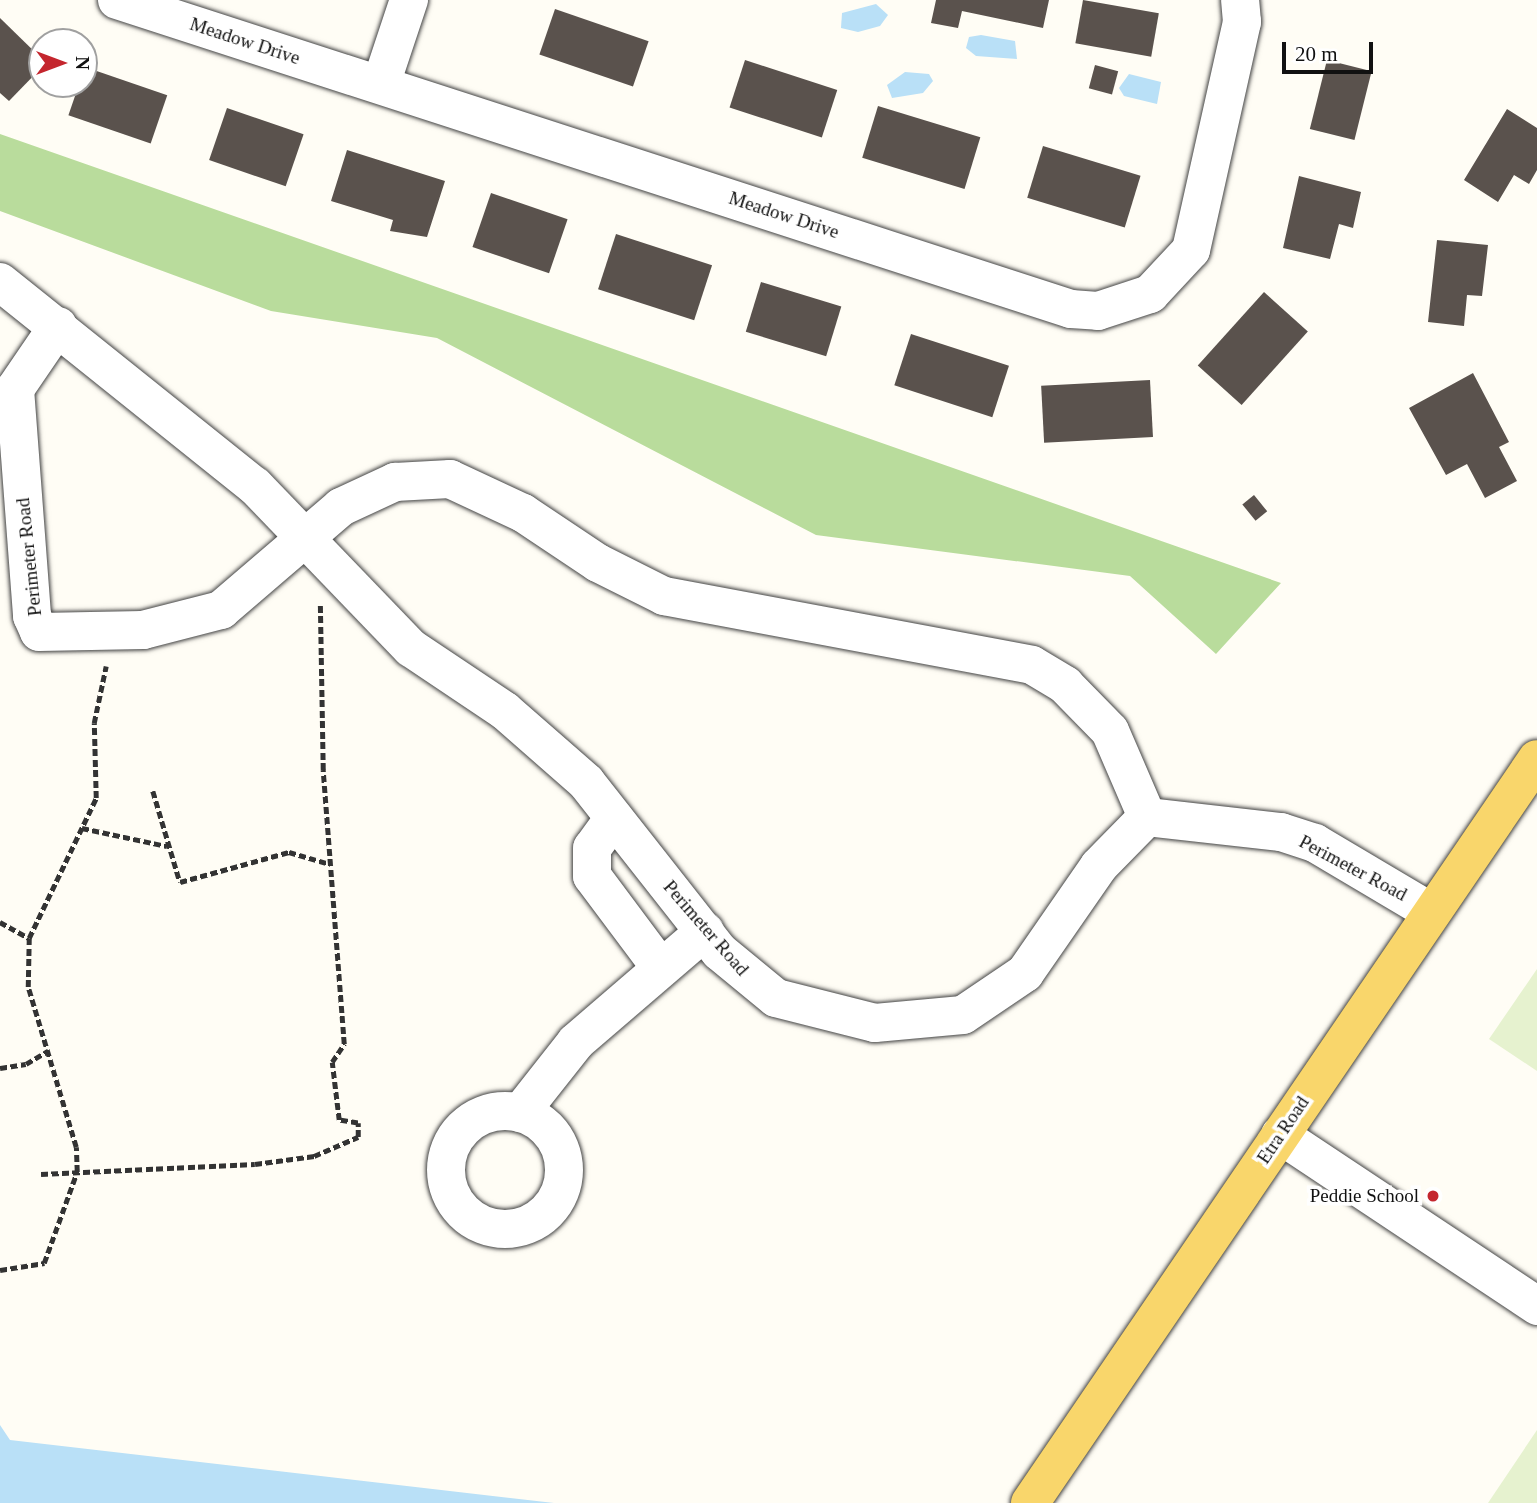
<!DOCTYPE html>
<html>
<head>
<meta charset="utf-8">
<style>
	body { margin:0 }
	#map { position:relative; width:1537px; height:1503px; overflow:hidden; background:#fffdf5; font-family:Georgia,serif }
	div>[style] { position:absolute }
	.forest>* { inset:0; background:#b9dc9c }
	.pitch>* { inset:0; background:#e6f2cf }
	.water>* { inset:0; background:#b9e0f7 }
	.building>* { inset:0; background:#5a524d; transform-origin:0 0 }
	.path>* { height:4.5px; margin-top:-2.25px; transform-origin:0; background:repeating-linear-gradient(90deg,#333 0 7px,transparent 0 10.5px) }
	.roads { filter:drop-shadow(0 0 2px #444) drop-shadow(0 0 2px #444) }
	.minor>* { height:38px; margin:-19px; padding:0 19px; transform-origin:19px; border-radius:19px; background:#fff }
	.minor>.ring { margin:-19px; padding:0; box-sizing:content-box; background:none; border:38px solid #fff; border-radius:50% }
	.major>* { height:38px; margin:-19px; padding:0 19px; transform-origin:19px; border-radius:19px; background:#f9d66b }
	.dots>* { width:19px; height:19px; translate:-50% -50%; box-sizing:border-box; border:4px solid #fff; border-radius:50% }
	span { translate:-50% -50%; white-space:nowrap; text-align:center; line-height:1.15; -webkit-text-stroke:7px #fff; paint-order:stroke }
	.street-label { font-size:19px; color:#111 }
	.poi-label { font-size:19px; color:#111 }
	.right { translate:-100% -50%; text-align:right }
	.north { position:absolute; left:28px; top:28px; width:70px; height:70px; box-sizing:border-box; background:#fff; border:2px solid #a0a0a0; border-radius:50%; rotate:90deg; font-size:19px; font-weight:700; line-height:28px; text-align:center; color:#111 }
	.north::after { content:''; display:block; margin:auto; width:24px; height:32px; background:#c4262e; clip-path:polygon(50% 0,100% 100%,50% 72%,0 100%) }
	.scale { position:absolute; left:1282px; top:42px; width:91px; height:32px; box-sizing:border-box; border:4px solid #111; border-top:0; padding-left:9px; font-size:21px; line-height:24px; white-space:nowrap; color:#111; -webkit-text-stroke:5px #fff; paint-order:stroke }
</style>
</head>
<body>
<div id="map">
	<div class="forest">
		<div style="clip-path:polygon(0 134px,1281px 583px,1216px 654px,1130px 576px,816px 535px,437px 338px,271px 311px,0 211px)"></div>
	</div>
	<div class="pitch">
		<div style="clip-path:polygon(1537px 969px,1537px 1071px,1489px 1039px)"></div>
		<div style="clip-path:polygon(1537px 1430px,1537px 1503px,1488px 1503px)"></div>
	</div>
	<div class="water">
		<div style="clip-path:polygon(876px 4px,888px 15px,880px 26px,858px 32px,841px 28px,842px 13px)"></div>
		<div style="clip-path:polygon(981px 35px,1015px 41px,1017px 59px,976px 56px,966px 48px,969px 37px)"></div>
		<div style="clip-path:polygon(905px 72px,929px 74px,933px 81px,923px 93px,892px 98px,887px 85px)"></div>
		<div style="clip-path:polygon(1129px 74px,1161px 82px,1157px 104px,1124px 96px,1119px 88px)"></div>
		<div style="clip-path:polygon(0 1425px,10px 1440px,554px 1503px,0 1503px)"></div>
	</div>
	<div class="building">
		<div style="clip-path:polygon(936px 0,1049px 0,1043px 28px,962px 11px,958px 28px,931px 23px)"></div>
		<div style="left:1083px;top:0;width:77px;height:44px;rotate:10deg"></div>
		<div style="left:555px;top:9px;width:99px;height:48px;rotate:19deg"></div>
		<div style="clip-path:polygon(0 18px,42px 59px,42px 67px,9px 101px,0 93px)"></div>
		<div style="left:745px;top:60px;width:97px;height:50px;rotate:18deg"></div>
		<div style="left:1327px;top:60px;width:46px;height:71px;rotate:14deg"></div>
		<div style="left:1095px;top:65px;width:24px;height:24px;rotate:15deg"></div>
		<div style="left:85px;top:67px;width:87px;height:51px;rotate:19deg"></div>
		<div style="left:878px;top:106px;width:107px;height:54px;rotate:17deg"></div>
		<div style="left:227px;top:108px;width:81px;height:55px;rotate:19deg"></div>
		<div style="clip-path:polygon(1507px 109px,1537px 128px,1537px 170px,1529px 184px,1514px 175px,1498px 202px,1464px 180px)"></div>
		<div style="left:1043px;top:146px;width:102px;height:54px;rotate:17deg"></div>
		<div style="clip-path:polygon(347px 150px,445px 181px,427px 237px,390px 231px,393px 220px,331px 201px)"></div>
		<div style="clip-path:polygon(1299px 176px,1361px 192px,1353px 228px,1339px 224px,1330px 259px,1283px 248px)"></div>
		<div style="left:491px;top:193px;width:81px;height:57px;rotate:19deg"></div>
		<div style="left:616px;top:234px;width:101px;height:58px;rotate:18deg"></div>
		<div style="clip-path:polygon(1437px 240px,1488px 245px,1482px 296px,1467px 295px,1464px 326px,1428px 322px)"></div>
		<div style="left:761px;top:282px;width:84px;height:52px;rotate:17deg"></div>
		<div style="left:1264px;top:292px;width:59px;height:99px;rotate:42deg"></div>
		<div style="left:911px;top:334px;width:103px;height:54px;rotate:18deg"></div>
		<div style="clip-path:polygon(1473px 373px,1509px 442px,1499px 447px,1517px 481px,1485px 498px,1467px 464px,1446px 475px,1409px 408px)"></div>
		<div style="left:1150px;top:380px;width:57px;height:109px;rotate:87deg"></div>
		<div style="left:1254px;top:495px;width:21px;height:15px;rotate:51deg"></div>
	</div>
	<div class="path">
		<div style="left:153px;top:791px;width:95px;rotate:73.5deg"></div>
		<div style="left:180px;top:882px;width:113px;rotate:-15.4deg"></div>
		<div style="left:289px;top:852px;width:43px;rotate:16.3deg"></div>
		<div style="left:82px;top:828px;width:87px;rotate:12deg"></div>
		<div style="left:0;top:922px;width:33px;rotate:29deg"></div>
		<div style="left:0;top:1068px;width:26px;rotate:-9deg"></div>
		<div style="left:26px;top:1064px;width:26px;rotate:-31deg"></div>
		<div style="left:41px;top:1174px;width:214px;rotate:-2.7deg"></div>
		<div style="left:255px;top:1164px;width:60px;rotate:-7.7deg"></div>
		<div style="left:314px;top:1156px;width:48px;rotate:-23.4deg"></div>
		<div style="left:358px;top:1137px;width:14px;rotate:-90deg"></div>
		<div style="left:358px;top:1123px;width:19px;rotate:-171deg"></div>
		<div style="left:339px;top:1120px;width:58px;rotate:-96.9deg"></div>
		<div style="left:332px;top:1062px;width:22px;rotate:-56deg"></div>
		<div style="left:344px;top:1044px;width:275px;rotate:-94.4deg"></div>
		<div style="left:323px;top:770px;width:167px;rotate:-91deg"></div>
		<div style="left:0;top:1270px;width:45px;rotate:-9deg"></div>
		<div style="left:44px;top:1263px;width:97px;rotate:-70.1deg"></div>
		<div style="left:77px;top:1172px;width:25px;rotate:-92deg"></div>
		<div style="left:76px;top:1147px;width:167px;rotate:-106.7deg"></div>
		<div style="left:28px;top:987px;width:49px;rotate:-88.8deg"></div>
		<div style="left:29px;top:938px;width:155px;rotate:-64.4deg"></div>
		<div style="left:96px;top:798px;width:75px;rotate:-91.5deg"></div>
		<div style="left:94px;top:723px;width:58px;rotate:-78.1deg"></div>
	</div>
	<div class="roads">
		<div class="minor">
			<div style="left:117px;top:0;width:1003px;rotate:17.95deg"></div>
			<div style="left:1071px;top:309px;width:27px;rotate:4deg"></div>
			<div style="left:1098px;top:311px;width:55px;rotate:-18.1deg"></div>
			<div style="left:1150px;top:294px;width:60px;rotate:-47deg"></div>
			<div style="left:1191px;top:250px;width:234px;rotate:-77.4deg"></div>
			<div style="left:1242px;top:22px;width:22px;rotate:-95deg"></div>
			<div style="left:381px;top:84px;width:89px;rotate:-71.6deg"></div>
			<div style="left:0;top:282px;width:327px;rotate:38.7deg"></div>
			<div style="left:255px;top:486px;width:225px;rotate:46.1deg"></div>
			<div style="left:411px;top:648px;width:113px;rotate:33.8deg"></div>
			<div style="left:505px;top:711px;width:108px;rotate:41.2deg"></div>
			<div style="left:586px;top:782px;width:216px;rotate:51.8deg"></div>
			<div style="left:720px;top:952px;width:72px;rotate:39.4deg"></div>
			<div style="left:776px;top:998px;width:102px;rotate:14.2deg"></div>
			<div style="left:875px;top:1023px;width:88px;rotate:-5.2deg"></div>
			<div style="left:963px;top:1015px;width:75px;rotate:-34.1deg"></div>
			<div style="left:1025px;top:973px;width:130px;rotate:-55.3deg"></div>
			<div style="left:1099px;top:866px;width:69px;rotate:-45.6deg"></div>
			<div style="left:1147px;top:817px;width:135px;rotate:6.4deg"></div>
			<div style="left:1281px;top:832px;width:36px;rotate:18deg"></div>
			<div style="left:1315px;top:843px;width:135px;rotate:30.7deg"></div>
			<div style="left:58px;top:326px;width:76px;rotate:124.3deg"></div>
			<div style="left:15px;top:389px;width:228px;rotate:85.7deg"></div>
			<div style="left:32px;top:616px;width:17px;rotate:66deg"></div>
			<div style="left:39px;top:632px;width:104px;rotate:-1.1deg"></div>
			<div style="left:143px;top:630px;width:81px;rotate:-14.4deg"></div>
			<div style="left:221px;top:610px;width:158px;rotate:-40.6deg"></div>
			<div style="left:341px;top:507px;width:60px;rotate:-24.8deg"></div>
			<div style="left:395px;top:482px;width:55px;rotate:-3.1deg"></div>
			<div style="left:450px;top:479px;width:81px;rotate:25deg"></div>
			<div style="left:523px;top:513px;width:90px;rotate:33.7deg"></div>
			<div style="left:598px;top:563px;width:74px;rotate:26.6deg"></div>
			<div style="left:664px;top:596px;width:374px;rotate:10.6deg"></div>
			<div style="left:1032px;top:665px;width:39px;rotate:31deg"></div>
			<div style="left:1065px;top:685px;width:64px;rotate:45.6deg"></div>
			<div style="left:1110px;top:731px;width:94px;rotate:66.7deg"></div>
			<div style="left:614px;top:818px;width:37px;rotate:126deg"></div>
			<div style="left:592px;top:848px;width:28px;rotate:90deg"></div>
			<div style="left:592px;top:876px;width:114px;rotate:53.2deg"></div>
			<div class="ring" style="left:446px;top:1111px;width:80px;height:80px"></div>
			<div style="left:520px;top:1113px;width:90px;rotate:-51.7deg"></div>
			<div style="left:576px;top:1042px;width:170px;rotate:-40.7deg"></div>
			<div style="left:1280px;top:1135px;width:309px;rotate:33.6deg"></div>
		</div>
		<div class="major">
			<div style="left:1030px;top:1503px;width:900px;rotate:-55.73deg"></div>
		</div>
	</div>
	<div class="dots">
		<div style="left:1433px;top:1196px;background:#c4262e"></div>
	</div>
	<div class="street-label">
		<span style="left:245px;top:41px;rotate:18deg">Meadow Drive</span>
		<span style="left:784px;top:215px;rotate:18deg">Meadow Drive</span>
		<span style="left:29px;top:557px;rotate:-96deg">Perimeter Road</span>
		<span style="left:1353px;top:868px;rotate:28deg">Perimeter Road</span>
		<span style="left:706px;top:928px;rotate:49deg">Perimeter Road</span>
		<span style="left:1283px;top:1130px;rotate:-56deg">Etra Road</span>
	</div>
	<div class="poi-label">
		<span class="right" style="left:1419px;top:1196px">Peddie School</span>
	</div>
	<div class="north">N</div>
	<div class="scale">20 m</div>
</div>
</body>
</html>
